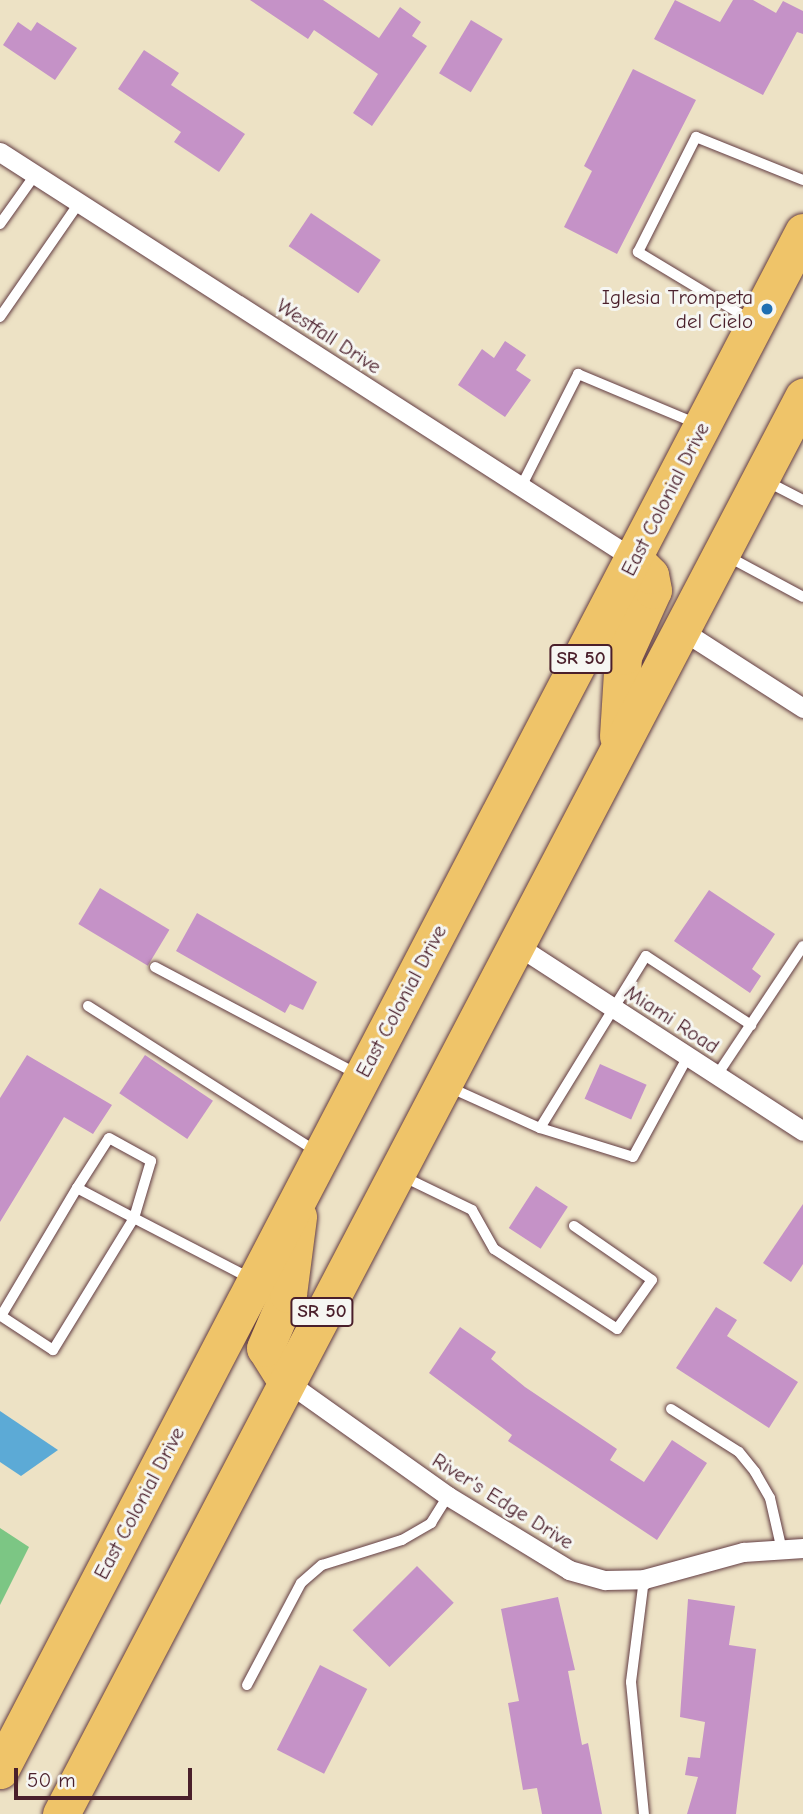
<!DOCTYPE html>
<html>
<head>
<meta charset="utf-8">
<style>
	body { margin:0 }
	#map { position:relative; width:803px; height:1814px; overflow:hidden; background:#ede2c5; font-family:"Comic Neue",sans-serif }
	div>[style] { position:absolute }
	.green>* { inset:0; background:#7cc684 }
	.water>* { inset:0; background:#5caad6 }
	.building>* { inset:0; background:#c592c7; transform-origin:0 0 }
	.roads { filter:drop-shadow(0 0 2px #623c42) drop-shadow(0 0 2px #623c42) }
	.lane>* { height:10px; margin:-5px; padding:0 5px; transform-origin:5px; border-radius:5px; background:#fff }
	.street>* { height:19px; margin:-9.5px; padding:0 9.5px; transform-origin:9.5px; border-radius:9.5px; background:#fff }
	.highway>* { height:37px; margin:-18.5px; padding:0 18.5px; transform-origin:18.5px; border-radius:18.5px; background:#efc469 }
	.dots>* { width:19px; height:19px; translate:-50% -50%; box-sizing:border-box; border:4px solid #f6f6f2; border-radius:50% }
	span { translate:-50% -50%; white-space:nowrap; text-align:center; line-height:1.15; -webkit-text-stroke:6px #f6f6f2; paint-order:stroke }
	.shield-label span { padding:2px 5px; background:#f6f6f2; border:2px solid; border-radius:5px; -webkit-text-stroke-width:0 }
	.shield-label { font-size:19px; color:#4a1f2b; font-weight:700 }
	.poi-label { font-size:21px; color:#4a1f2b }
	.right { translate:-100% -50%; text-align:right }
	.street-label { font-size:21px; color:#4a1f2b }
	.scale { position:absolute; left:14px; top:1768px; width:178px; height:32px; box-sizing:border-box; border:4px solid #4a1f2b; border-top:0; padding-left:9px; font-size:21px; line-height:24px; white-space:nowrap; color:#4a1f2b; -webkit-text-stroke:5px #f6f6f2; paint-order:stroke }
</style>
</head>
<body>
<div id="map">
	<div class="green">
		<div style="clip-path:polygon(0 1528px,29px 1547px,0 1605px)"></div>
	</div>
	<div class="water">
		<div style="clip-path:polygon(0 1411px,58px 1450px,21px 1476px,0 1462px)"></div>
	</div>
	<div class="building">
		<div style="clip-path:polygon(250px 0,323px 0,379px 38px,400px 7px,421px 22px,412px 36px,427px 46px,372px 126px,353px 113px,378px 74px,314px 30px,308px 39px)"></div>
		<div style="clip-path:polygon(675px 0,720px 22px,733px 0,753px 0,776px 13px,783px 1px,803px 11px,803px 34px,797px 32px,763px 95px,654px 39px)"></div>
		<div style="left:471px;top:20px;width:37px;height:62px;rotate:31deg"></div>
		<div style="clip-path:polygon(18px 22px,31px 31px,37px 22px,77px 48px,55px 80px,3px 45px)"></div>
		<div style="clip-path:polygon(144px 50px,179px 73px,171px 85px,245px 134px,219px 172px,174px 142px,181px 132px,118px 89px)"></div>
		<div style="clip-path:polygon(633px 69px,696px 100px,617px 254px,564px 227px,592px 171px,584px 166px)"></div>
		<div style="left:311px;top:213px;width:84px;height:40px;rotate:34deg"></div>
		<div style="clip-path:polygon(505px 341px,526px 355px,516px 370px,531px 380px,505px 417px,458px 385px,482px 349px,494px 358px)"></div>
		<div style="left:100px;top:888px;width:81px;height:42px;rotate:31deg"></div>
		<div style="clip-path:polygon(709px 890px,775px 934px,752px 969px,761px 976px,750px 993px,674px 941px)"></div>
		<div style="clip-path:polygon(197px 913px,317px 982px,303px 1010px,290px 1004px,285px 1013px,176px 951px)"></div>
		<div style="clip-path:polygon(27px 1055px,112px 1105px,93px 1134px,64px 1117px,0 1222px,0 1098px)"></div>
		<div style="left:145px;top:1055px;width:82px;height:46px;rotate:34deg"></div>
		<div style="left:600px;top:1064px;width:51px;height:38px;rotate:24deg"></div>
		<div style="left:536px;top:1186px;width:38px;height:50px;rotate:33deg"></div>
		<div style="clip-path:polygon(803px 1204px,803px 1264px,791px 1282px,763px 1263px)"></div>
		<div style="clip-path:polygon(716px 1307px,737px 1320px,727px 1336px,798px 1382px,769px 1428px,676px 1368px)"></div>
		<div style="clip-path:polygon(460px 1327px,496px 1352px,491px 1359px,525px 1387px,617px 1449px,610px 1460px,644px 1482px,672px 1440px,707px 1463px,657px 1540px,508px 1441px,512px 1435px,429px 1373px)"></div>
		<div style="left:417px;top:1566px;width:52px;height:91px;rotate:45deg"></div>
		<div style="clip-path:polygon(558px 1597px,575px 1670px,568px 1671px,582px 1745px,588px 1743px,602px 1814px,542px 1814px,537px 1788px,523px 1790px,508px 1703px,519px 1701px,501px 1609px)"></div>
		<div style="clip-path:polygon(688px 1599px,735px 1606px,729px 1645px,756px 1649px,736px 1814px,687px 1814px,698px 1777px,685px 1775px,688px 1757px,700px 1758px,705px 1722px,680px 1717px)"></div>
		<div style="left:320px;top:1665px;width:53px;height:95px;rotate:27deg"></div>
	</div>
	<div class="roads">
		<div class="lane">
			<div style="left:0;top:224px;width:60px;rotate:-54.5deg"></div>
			<div style="left:0;top:317px;width:139px;rotate:-55.3deg"></div>
			<div style="left:749px;top:319px;width:130px;rotate:-148.9deg"></div>
			<div style="left:638px;top:252px;width:129px;rotate:-63.2deg"></div>
			<div style="left:696px;top:137px;width:115px;rotate:21.9deg"></div>
			<div style="left:766px;top:481px;width:42px;rotate:27.2deg"></div>
			<div style="left:521px;top:487px;width:127px;rotate:-63.2deg"></div>
			<div style="left:578px;top:374px;width:127px;rotate:22.7deg"></div>
			<div style="left:727px;top:556px;width:86px;rotate:28.3deg"></div>
			<div style="left:155px;top:967px;width:226px;rotate:27.9deg"></div>
			<div style="left:88px;top:1006px;width:272px;rotate:32.5deg"></div>
			<div style="left:717px;top:1075px;width:155px;rotate:-56.3deg"></div>
			<div style="left:449px;top:1087px;width:100px;rotate:24.3deg"></div>
			<div style="left:540px;top:1128px;width:202px;rotate:-58.4deg"></div>
			<div style="left:646px;top:956px;width:126px;rotate:33.3deg"></div>
			<div style="left:540px;top:1128px;width:97px;rotate:17.3deg"></div>
			<div style="left:633px;top:1157px;width:115px;rotate:-61.4deg"></div>
			<div style="left:402px;top:1176px;width:78px;rotate:25.9deg"></div>
			<div style="left:472px;top:1210px;width:45px;rotate:60.6deg"></div>
			<div style="left:494px;top:1249px;width:147px;rotate:33deg"></div>
			<div style="left:617px;top:1329px;width:60px;rotate:-54.5deg"></div>
			<div style="left:652px;top:1280px;width:95px;rotate:-145.3deg"></div>
			<div style="left:77px;top:1188px;width:59px;rotate:-57.4deg"></div>
			<div style="left:109px;top:1138px;width:48px;rotate:28.7deg"></div>
			<div style="left:151px;top:1161px;width:59px;rotate:106.6deg"></div>
			<div style="left:134px;top:1218px;width:155px;rotate:121.5deg"></div>
			<div style="left:53px;top:1350px;width:62px;rotate:-146.8deg"></div>
			<div style="left:1px;top:1316px;width:149px;rotate:-59.3deg"></div>
			<div style="left:77px;top:1188px;width:64px;rotate:27.8deg"></div>
			<div style="left:134px;top:1218px;width:128px;rotate:27.4deg"></div>
			<div style="left:671px;top:1409px;width:80px;rotate:32.3deg"></div>
			<div style="left:739px;top:1452px;width:26px;rotate:51deg"></div>
			<div style="left:755px;top:1472px;width:30px;rotate:60deg"></div>
			<div style="left:770px;top:1498px;width:49px;rotate:77.1deg"></div>
			<div style="left:644px;top:1579px;width:104px;rotate:97.2deg"></div>
			<div style="left:631px;top:1682px;width:133px;rotate:84.4deg"></div>
			<div style="left:247px;top:1685px;width:115px;rotate:-62.1deg"></div>
			<div style="left:301px;top:1583px;width:28px;rotate:-41deg"></div>
			<div style="left:322px;top:1565px;width:84px;rotate:-17.4deg"></div>
			<div style="left:402px;top:1540px;width:34px;rotate:-30deg"></div>
			<div style="left:431px;top:1523px;width:32px;rotate:-58deg"></div>
		</div>
		<div class="street">
			<div style="left:0;top:152px;width:753px;rotate:32.7deg"></div>
			<div style="left:680px;top:629px;width:146px;rotate:32.7deg"></div>
			<div style="left:515px;top:944px;width:343px;rotate:33deg"></div>
			<div style="left:286px;top:1381px;width:199px;rotate:35.4deg"></div>
			<div style="left:448px;top:1496px;width:142px;rotate:31.4deg"></div>
			<div style="left:569px;top:1570px;width:37px;rotate:16deg"></div>
			<div style="left:605px;top:1580px;width:39px;rotate:-1deg"></div>
			<div style="left:644px;top:1579px;width:103px;rotate:-15.3deg"></div>
			<div style="left:743px;top:1552px;width:60px;rotate:-3.8deg"></div>
		</div>
		<div class="highway">
			<div style="left:618px;top:736px;width:80px;rotate:-86.4deg"></div>
			<div style="left:623px;top:656px;width:72px;rotate:-65.6deg"></div>
			<div style="left:653px;top:590px;width:15px;rotate:-101deg"></div>
			<div style="left:650px;top:575px;width:23px;rotate:-135deg"></div>
			<div style="left:286px;top:1381px;width:39px;rotate:-122deg"></div>
			<div style="left:265px;top:1348px;width:59px;rotate:-66.9deg"></div>
			<div style="left:288px;top:1294px;width:78px;rotate:-82.6deg"></div>
			<div style="left:0;top:1770px;width:1735px;rotate:-62.43deg"></div>
			<div style="left:61px;top:1814px;width:1600px;rotate:-62.36deg"></div>
		</div>
	</div>
	<div class="dots">
		<div style="left:767px;top:309px;background:#1f6fb2"></div>
	</div>
	<div class="shield-label">
		<span style="left:581px;top:659px">SR 50</span>
		<span style="left:322px;top:1312px">SR 50</span>
	</div>
	<div class="poi-label">
		<span class="right" style="left:753px;top:309px">Iglesia Trompeta<br>del Cielo</span>
	</div>
	<div class="street-label">
		<span style="left:329px;top:336px;rotate:33deg">Westfall Drive</span>
		<span style="left:665px;top:499px;rotate:-63deg">East Colonial Drive</span>
		<span style="left:401px;top:1001px;rotate:-62deg">East Colonial Drive</span>
		<span style="left:672px;top:1019px;rotate:33deg">Miami Road</span>
		<span style="left:503px;top:1501px;rotate:32deg">River's Edge Drive</span>
		<span style="left:139px;top:1503px;rotate:-62deg">East Colonial Drive</span>
	</div>
	<div class="scale">50 m</div>
</div>
</body>
</html>
